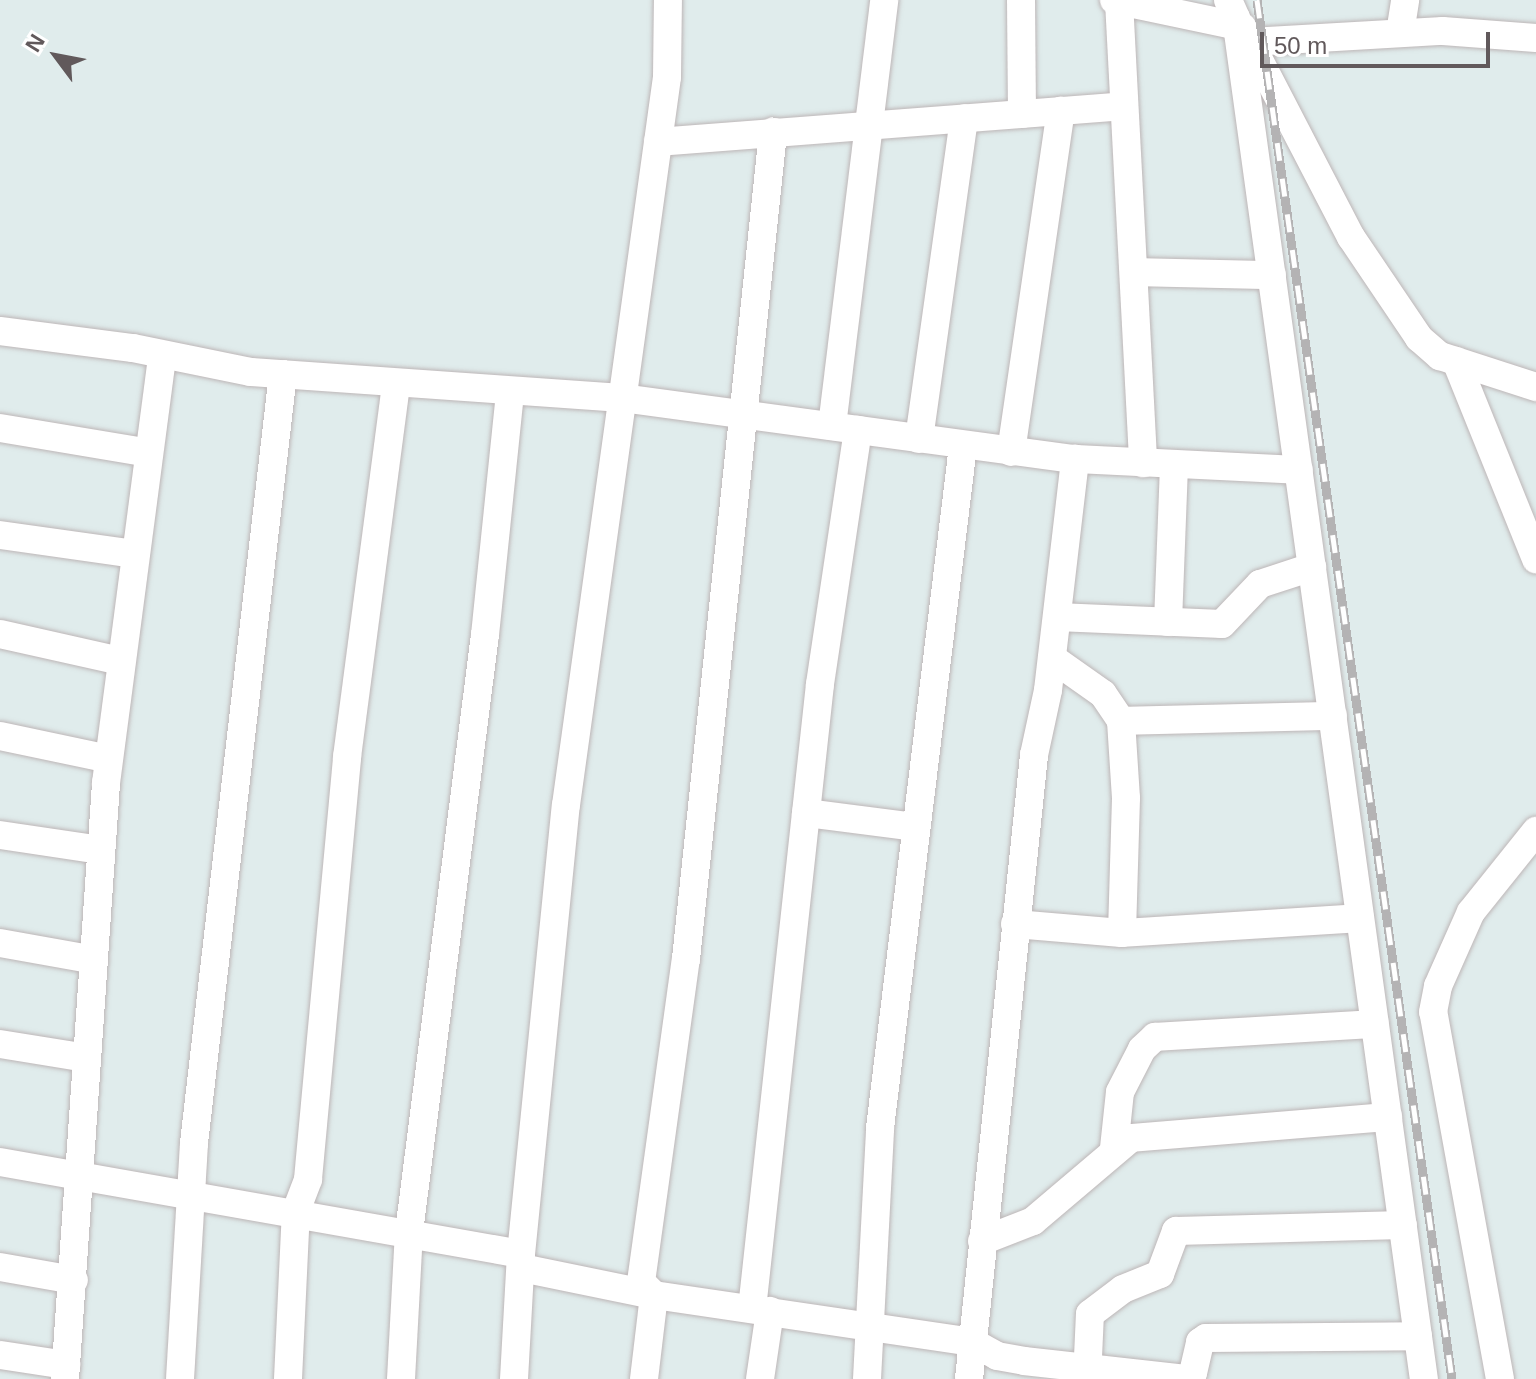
<!DOCTYPE html>
<html>
<head>
<meta charset="utf-8">
<style>
	body { margin:0 }
	#map { position:relative; width:1536px; height:1379px; overflow:hidden; background:#e0ecec; font-family:Helvetica,sans-serif }
	div>[style] { position:absolute }
	.roads { filter:drop-shadow(0 0 2px #bdb6b7) drop-shadow(0 0 2px #bdb6b7) }
	.minor>* { height:28px; margin:-14px; padding:0 14px; transform-origin:14px; border-radius:14px; background:#fff }
	.rail>* { height:9px; margin-top:-4.5px; transform-origin:0; background:repeating-linear-gradient(90deg,#fff 0 18px,#b4b3b4 0 36px); box-sizing:border-box; border-block:2px solid #b4b3b4 }
	span { translate:-50% -50%; white-space:nowrap; text-align:center; line-height:1.15; -webkit-text-stroke:8px #fff; paint-order:stroke }
	.north { position:absolute; left:16px; top:16px; width:80px; height:80px; -webkit-text-stroke:6px #fff; paint-order:stroke; rotate:302deg; font-size:22px; font-weight:700; line-height:32px; text-align:center; color:#61595b }
	.north::after { content:''; display:block; margin:auto; width:28px; height:36px; background:#61595b; clip-path:polygon(50% 0,100% 100%,50% 72%,0 100%) }
	.scale { position:absolute; left:1260px; top:32px; width:230px; height:36px; box-sizing:border-box; border:4px solid #61595b; border-top:0; padding-left:10px; font-size:24px; line-height:28px; white-space:nowrap; color:#61595b; -webkit-text-stroke:6px #fff; paint-order:stroke }
</style>
</head>
<body>
<div id="map">
	<div class="roads">
		<div class="minor">
			<div style="left:1021px;top:0;width:114px;rotate:89.5deg"></div>
			<div style="left:1114px;top:0;width:131px;rotate:11.9deg"></div>
			<div style="left:1242px;top:27px;width:237px;rotate:62.6deg"></div>
			<div style="left:1351px;top:237px;width:122px;rotate:56deg"></div>
			<div style="left:1419px;top:338px;width:28px;rotate:41deg"></div>
			<div style="left:1440px;top:356px;width:101px;rotate:17.9deg"></div>
			<div style="left:1228px;top:0;width:20px;rotate:66deg"></div>
			<div style="left:1236px;top:18px;width:1374px;rotate:82.14deg"></div>
			<div style="left:1119px;top:1px;width:463px;rotate:87deg"></div>
			<div style="left:1400px;top:33px;width:33px;rotate:-81deg"></div>
			<div style="left:1250px;top:42px;width:193px;rotate:-3.3deg"></div>
			<div style="left:1443px;top:31px;width:93px;rotate:4.3deg"></div>
			<div style="left:658px;top:142px;width:467px;rotate:-4.4deg"></div>
			<div style="left:1135px;top:272px;width:137px;rotate:1.3deg"></div>
			<div style="left:0;top:331px;width:134px;rotate:7.3deg"></div>
			<div style="left:133px;top:348px;width:120px;rotate:11.5deg"></div>
			<div style="left:251px;top:372px;width:372px;rotate:4deg"></div>
			<div style="left:622px;top:398px;width:457px;rotate:7.7deg"></div>
			<div style="left:1075px;top:459px;width:224px;rotate:2.8deg"></div>
			<div style="left:1456px;top:361px;width:214px;rotate:68deg"></div>
			<div style="left:832px;top:426px;width:429px;rotate:-83deg"></div>
			<div style="left:0;top:428px;width:151px;rotate:9.5deg"></div>
			<div style="left:919px;top:439px;width:324px;rotate:-82deg"></div>
			<div style="left:1011px;top:452px;width:345px;rotate:-81.7deg"></div>
			<div style="left:0;top:535px;width:137px;rotate:8deg"></div>
			<div style="left:1057px;top:617px;width:165px;rotate:2.4deg"></div>
			<div style="left:1222px;top:624px;width:55px;rotate:-46.5deg"></div>
			<div style="left:1260px;top:584px;width:55px;rotate:-18.1deg"></div>
			<div style="left:1168px;top:622px;width:158px;rotate:-87.8deg"></div>
			<div style="left:0;top:634px;width:124px;rotate:12.6deg"></div>
			<div style="left:1052px;top:658px;width:62px;rotate:35.2deg"></div>
			<div style="left:1103px;top:694px;width:32px;rotate:56deg"></div>
			<div style="left:1121px;top:721px;width:77px;rotate:86.3deg"></div>
			<div style="left:1126px;top:798px;width:135px;rotate:91.7deg"></div>
			<div style="left:1121px;top:721px;width:212px;rotate:-1.4deg"></div>
			<div style="left:0;top:736px;width:111px;rotate:11.9deg"></div>
			<div style="left:806px;top:813px;width:111px;rotate:7.3deg"></div>
			<div style="left:0;top:835px;width:101px;rotate:8.5deg"></div>
			<div style="left:1015px;top:924px;width:107px;rotate:4.8deg"></div>
			<div style="left:1122px;top:933px;width:238px;rotate:-3.6deg"></div>
			<div style="left:0;top:943px;width:91px;rotate:10.1deg"></div>
			<div style="left:0;top:1044px;width:87px;rotate:9.2deg"></div>
			<div style="left:1114px;top:1148px;width:56px;rotate:-83.9deg"></div>
			<div style="left:1120px;top:1092px;width:48px;rotate:-62.9deg"></div>
			<div style="left:1142px;top:1049px;width:18px;rotate:-43deg"></div>
			<div style="left:1155px;top:1037px;width:220px;rotate:-3.4deg"></div>
			<div style="left:0;top:1162px;width:529px;rotate:10.01deg"></div>
			<div style="left:982px;top:1241px;width:55px;rotate:-21.4deg"></div>
			<div style="left:1033px;top:1221px;width:128px;rotate:-40.3deg"></div>
			<div style="left:1131px;top:1138px;width:258px;rotate:-4.7deg"></div>
			<div style="left:0;top:1267px;width:75px;rotate:10deg"></div>
			<div style="left:522px;top:1268px;width:135px;rotate:11.6deg"></div>
			<div style="left:654px;top:1295px;width:321px;rotate:8.4deg"></div>
			<div style="left:972px;top:1342px;width:29px;rotate:29deg"></div>
			<div style="left:997px;top:1356px;width:27px;rotate:10deg"></div>
			<div style="left:1024px;top:1361px;width:163px;rotate:6.3deg"></div>
			<div style="left:1186px;top:1379px;width:9px;rotate:-41deg"></div>
			<div style="left:1193px;top:1373px;width:32px;rotate:-77deg"></div>
			<div style="left:1200px;top:1342px;width:7px;rotate:-34deg"></div>
			<div style="left:1206px;top:1338px;width:212px;rotate:-0.5deg"></div>
			<div style="left:752px;top:1309px;width:629px;rotate:-83.79deg"></div>
			<div style="left:820px;top:684px;width:257px;rotate:-81.5deg"></div>
			<div style="left:0;top:1355px;width:67px;rotate:8.6deg"></div>
			<div style="left:65px;top:1379px;width:597px;rotate:-86.06deg"></div>
			<div style="left:106px;top:783px;width:432px;rotate:-82.5deg"></div>
			<div style="left:180px;top:1379px;width:236px;rotate:-86.6deg"></div>
			<div style="left:194px;top:1143px;width:774px;rotate:-83.4deg"></div>
			<div style="left:288px;top:1379px;width:168px;rotate:-87.3deg"></div>
			<div style="left:296px;top:1211px;width:34px;rotate:-69deg"></div>
			<div style="left:308px;top:1179px;width:424px;rotate:-84.7deg"></div>
			<div style="left:347px;top:757px;width:376px;rotate:-82.5deg"></div>
			<div style="left:401px;top:1379px;width:147px;rotate:-86.9deg"></div>
			<div style="left:409px;top:1232px;width:602px;rotate:-82.75deg"></div>
			<div style="left:485px;top:635px;width:244px;rotate:-84.1deg"></div>
			<div style="left:514px;top:1379px;width:125px;rotate:-86.8deg"></div>
			<div style="left:521px;top:1254px;width:451px;rotate:-84.3deg"></div>
			<div style="left:566px;top:805px;width:735px;rotate:-82.1deg"></div>
			<div style="left:667px;top:77px;width:77px;rotate:-89.3deg"></div>
			<div style="left:644px;top:1379px;width:85px;rotate:-83.2deg"></div>
			<div style="left:654px;top:1295px;width:18px;rotate:-135deg"></div>
			<div style="left:641px;top:1282px;width:326px;rotate:-82.1deg"></div>
			<div style="left:686px;top:959px;width:832px;rotate:-83.99deg"></div>
			<div style="left:760px;top:1379px;width:69px;rotate:-81.6deg"></div>
			<div style="left:867px;top:1379px;width:251px;rotate:-87deg"></div>
			<div style="left:880px;top:1128px;width:687px;rotate:-83.06deg"></div>
			<div style="left:969px;top:1379px;width:627px;rotate:-84.05deg"></div>
			<div style="left:1034px;top:755px;width:66px;rotate:-77.8deg"></div>
			<div style="left:1048px;top:690px;width:233px;rotate:-83.3deg"></div>
			<div style="left:1087px;top:1379px;width:65px;rotate:-87.4deg"></div>
			<div style="left:1090px;top:1314px;width:41px;rotate:-37.1deg"></div>
			<div style="left:1123px;top:1289px;width:40px;rotate:-22deg"></div>
			<div style="left:1160px;top:1274px;width:46px;rotate:-69.6deg"></div>
			<div style="left:1176px;top:1231px;width:227px;rotate:-1.5deg"></div>
			<div style="left:1500px;top:1379px;width:373px;rotate:-100.3deg"></div>
			<div style="left:1433px;top:1012px;width:26px;rotate:-79deg"></div>
			<div style="left:1438px;top:986px;width:81px;rotate:-66deg"></div>
			<div style="left:1471px;top:912px;width:104px;rotate:-51.3deg"></div>
		</div>
	</div>
	<div class="rail">
		<div style="left:1257px;top:0;width:1393px;rotate:81.95deg"></div>
	</div>
	<div class="north">N</div>
	<div class="scale">50 m</div>
</div>
</body>
</html>
